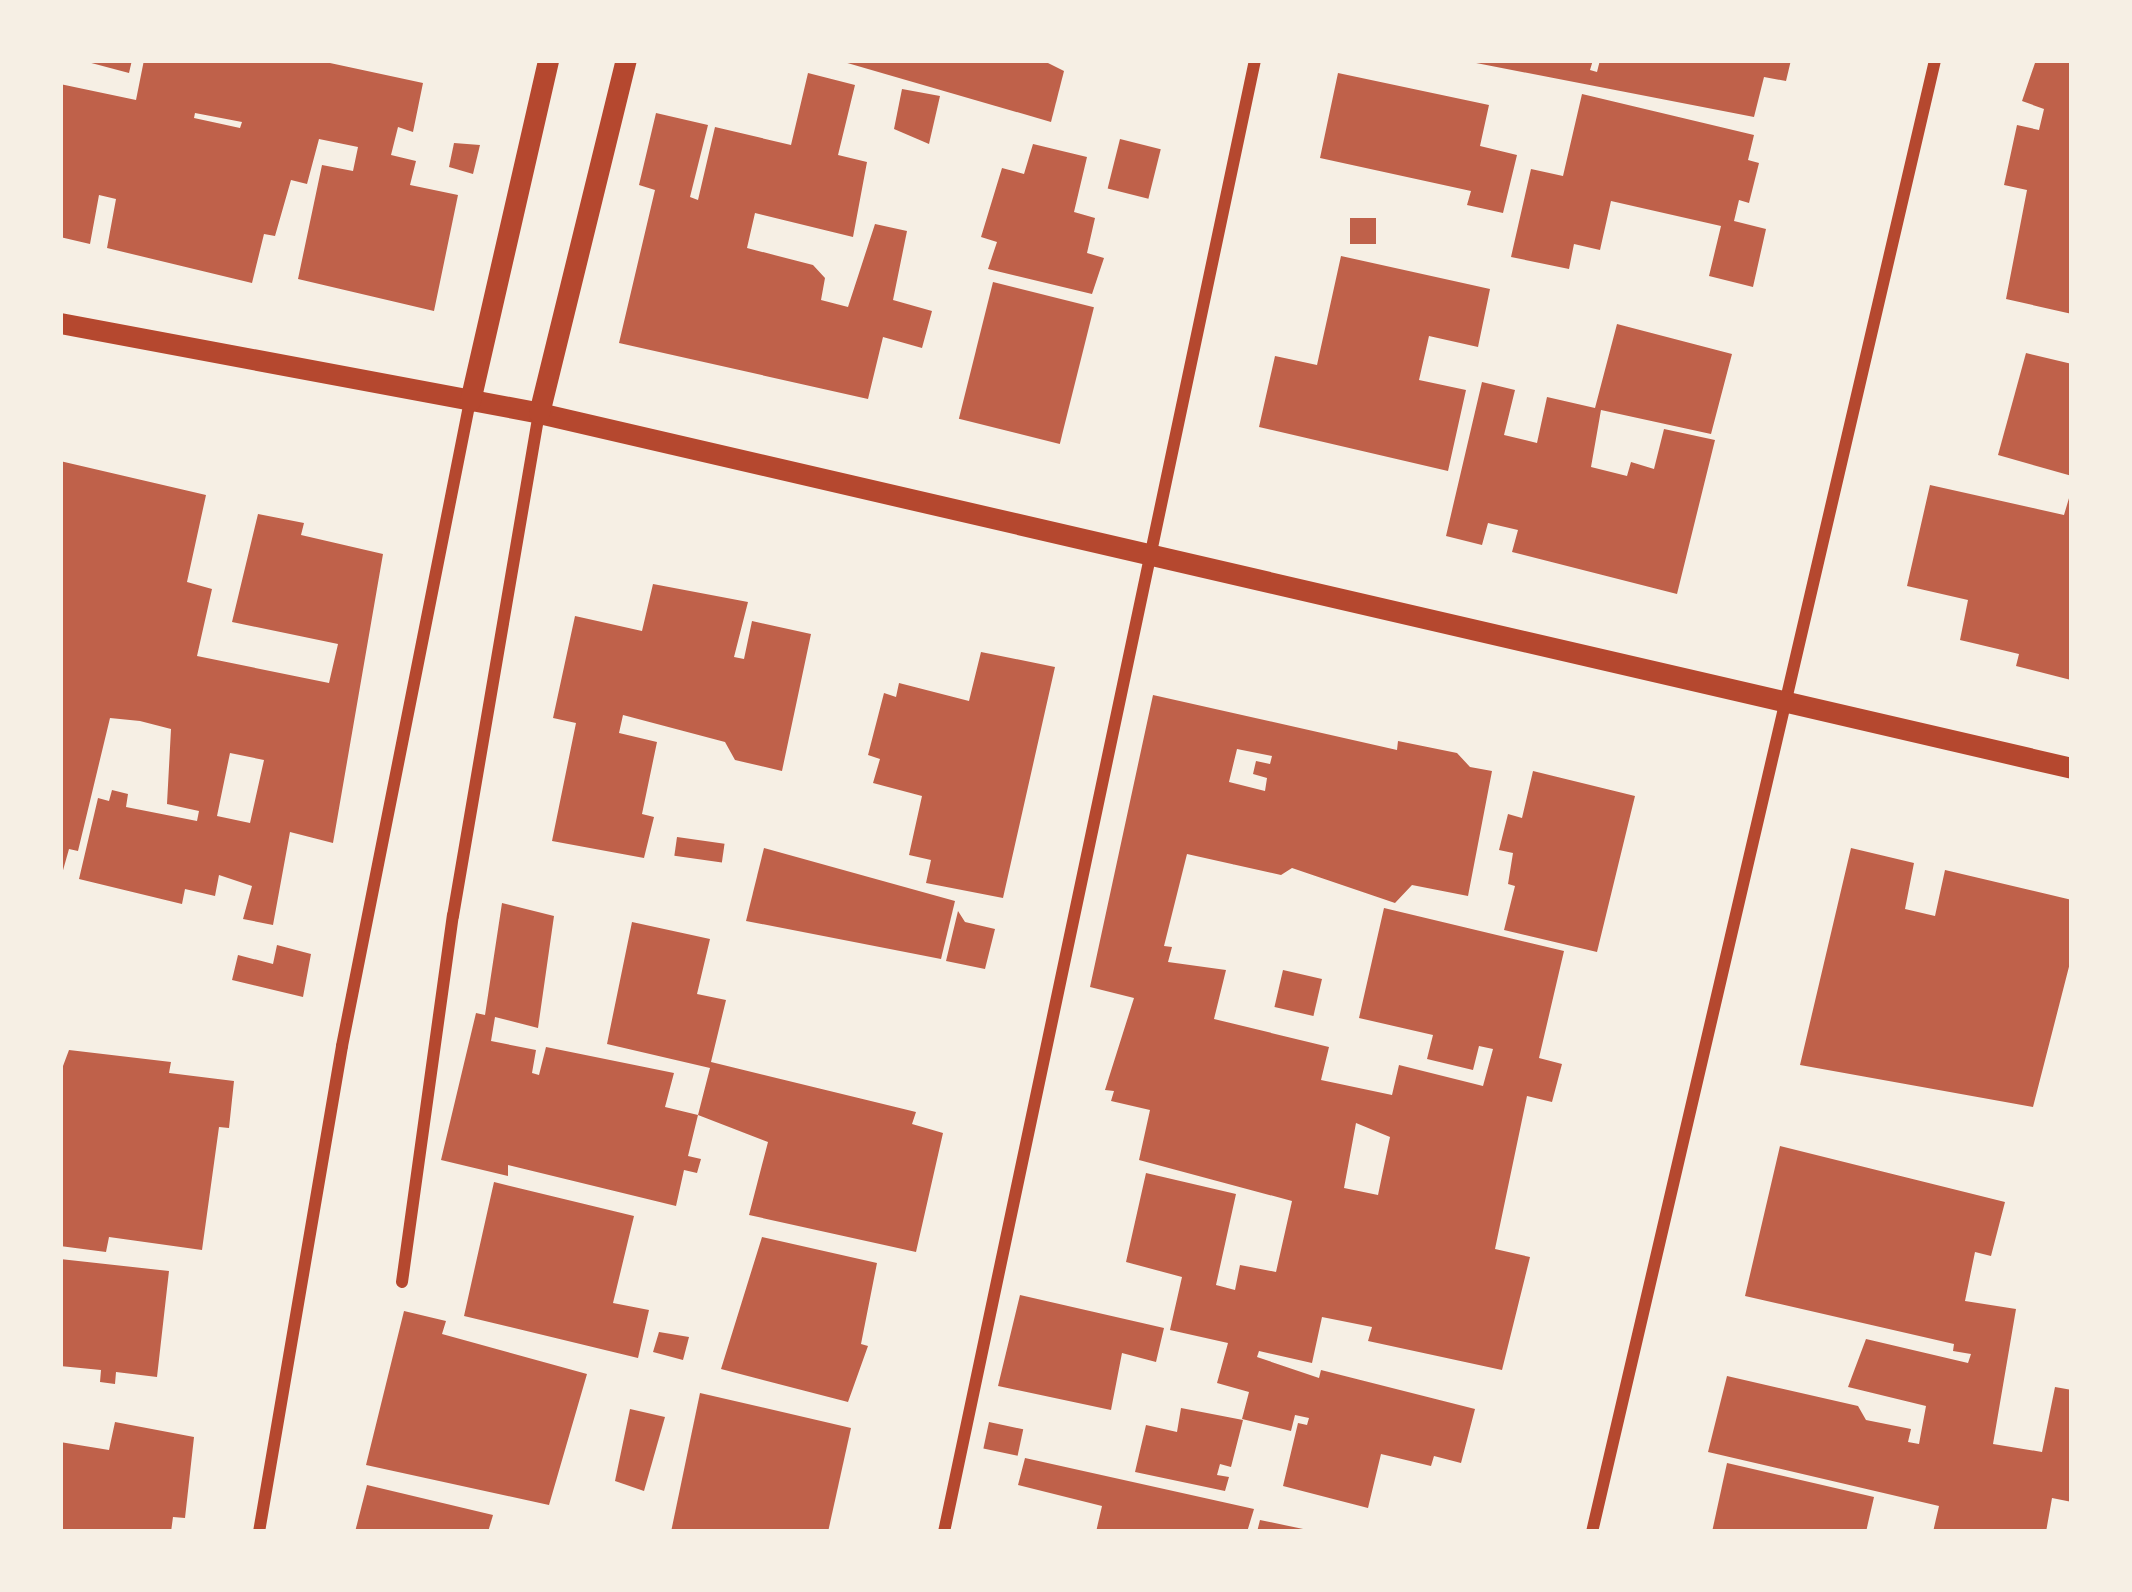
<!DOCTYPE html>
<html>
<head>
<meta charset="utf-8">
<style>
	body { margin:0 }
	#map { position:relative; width:2132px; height:1592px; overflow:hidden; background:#f6efe4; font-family:"Source Sans 3",sans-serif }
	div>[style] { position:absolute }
	.building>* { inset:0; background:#bf614a; transform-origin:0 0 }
	.minor>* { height:12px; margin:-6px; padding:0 6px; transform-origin:6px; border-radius:6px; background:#b5482f }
	.tertiary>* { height:21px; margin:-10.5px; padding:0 10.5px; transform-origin:10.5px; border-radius:10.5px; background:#b5482f }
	span { translate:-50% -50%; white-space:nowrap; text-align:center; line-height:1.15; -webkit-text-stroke:12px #f6efe4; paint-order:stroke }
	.frame { position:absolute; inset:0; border:63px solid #f6efe4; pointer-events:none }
</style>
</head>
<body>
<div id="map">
	<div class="building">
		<div style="clip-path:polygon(80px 60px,132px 60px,129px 73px)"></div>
		<div style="clip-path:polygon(evenodd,144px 60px,316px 60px,423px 83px,413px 132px,398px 127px,391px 155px,416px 161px,410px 185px,458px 195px,434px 311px,298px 279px,322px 165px,353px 171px,358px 147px,319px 139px,307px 184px,291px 180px,275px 236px,264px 234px,252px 283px,107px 248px,116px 199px,99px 195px,90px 244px,60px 237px,60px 84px,136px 100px,144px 60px,195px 113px,242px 122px,240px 128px,194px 118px,195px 113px)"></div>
		<div style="clip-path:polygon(837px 60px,1042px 60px,1064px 71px,1051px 122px)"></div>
		<div style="clip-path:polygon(1593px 60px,1590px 70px,1597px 72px,1600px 60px,1791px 60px,1786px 81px,1764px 77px,1754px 117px,1471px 62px)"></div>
		<div style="clip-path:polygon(2036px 60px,2072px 60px,2072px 314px,2006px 299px,2027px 190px,2004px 185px,2017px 125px,2039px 130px,2044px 109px,2022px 101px)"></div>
		<div style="clip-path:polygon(808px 73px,855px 85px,838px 155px,867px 162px,853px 237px,755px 213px,747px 248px,813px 265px,825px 278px,821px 300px,848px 307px,875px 224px,907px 231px,893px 300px,932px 311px,922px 348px,883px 337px,868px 399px,619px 343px,655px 190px,639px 185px,656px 113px,708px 125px,690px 197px,698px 200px,715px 127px,791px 145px)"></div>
		<div style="clip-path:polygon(1338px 73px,1489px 105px,1480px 146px,1517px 155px,1503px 213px,1467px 205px,1471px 191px,1320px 158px)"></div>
		<div style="clip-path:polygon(902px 89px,940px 96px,929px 144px,894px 129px)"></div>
		<div style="clip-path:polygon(1582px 94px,1754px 135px,1748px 160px,1759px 163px,1749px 203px,1739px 200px,1734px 221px,1766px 229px,1753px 287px,1709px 276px,1721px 226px,1611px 201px,1600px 250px,1574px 244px,1569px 269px,1511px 257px,1531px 169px,1563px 176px)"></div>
		<div style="left:1120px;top:139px;width:42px;height:51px;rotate:14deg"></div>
		<div style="clip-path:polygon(454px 143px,480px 145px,473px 174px,449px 167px)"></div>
		<div style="clip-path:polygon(1033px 144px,1087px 157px,1074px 212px,1095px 218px,1087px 253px,1104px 258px,1092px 294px,988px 269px,997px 242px,981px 237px,1002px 168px,1024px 174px)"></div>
		<div style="left:1350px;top:218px;width:26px;height:26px"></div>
		<div style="clip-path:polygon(1341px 256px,1490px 289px,1478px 347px,1429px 336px,1419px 380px,1466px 390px,1448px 471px,1259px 427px,1275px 356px,1317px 365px)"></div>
		<div style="left:993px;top:282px;width:104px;height:141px;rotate:14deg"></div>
		<div style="clip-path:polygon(1617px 324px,1732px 354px,1711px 434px,1601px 410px,1591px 467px,1627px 476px,1631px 462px,1654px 469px,1664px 429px,1715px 440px,1677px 594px,1512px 552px,1518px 530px,1488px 523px,1482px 545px,1446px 536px,1482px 382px,1515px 390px,1504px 435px,1537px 443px,1547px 397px,1595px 408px)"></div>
		<div style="clip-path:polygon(2026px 353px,2072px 364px,2072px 476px,1998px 455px)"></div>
		<div style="clip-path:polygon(evenodd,60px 461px,206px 495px,187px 582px,212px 589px,197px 656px,329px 683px,338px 644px,232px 622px,258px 514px,304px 523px,301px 535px,383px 554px,333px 843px,290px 832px,273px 925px,243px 919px,252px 886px,219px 875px,215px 896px,185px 889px,182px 904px,79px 879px,98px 798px,109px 801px,112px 790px,128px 794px,126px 807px,197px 821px,199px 811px,167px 804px,171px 729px,140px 721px,110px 718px,78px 851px,69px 849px,60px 881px,60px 461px,230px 753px,264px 760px,250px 823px,217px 816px,230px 753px)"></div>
		<div style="clip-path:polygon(1930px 485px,2064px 515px,2072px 488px,2071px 680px,2016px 666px,2019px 654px,1960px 640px,1968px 600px,1907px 586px)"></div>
		<div style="clip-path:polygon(653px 584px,748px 602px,734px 657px,744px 659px,752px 621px,811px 634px,782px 771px,735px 760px,725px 742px,623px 715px,619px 733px,657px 742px,642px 814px,654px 817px,644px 858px,552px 841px,576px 723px,553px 718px,575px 616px,642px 631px)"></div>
		<div style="clip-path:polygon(981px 652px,1055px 667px,1003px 898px,926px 883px,931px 860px,909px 855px,922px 796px,873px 783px,880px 759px,868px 755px,884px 693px,896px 697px,899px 683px,969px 701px)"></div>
		<div style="clip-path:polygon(evenodd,1153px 695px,1397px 750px,1398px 741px,1457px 753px,1470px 767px,1492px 771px,1468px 896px,1412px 885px,1395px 903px,1292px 868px,1281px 875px,1187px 854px,1164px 946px,1172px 947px,1168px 962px,1226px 970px,1214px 1019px,1329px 1047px,1321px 1080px,1392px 1095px,1399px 1065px,1483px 1086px,1493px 1049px,1479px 1046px,1473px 1070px,1427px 1059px,1433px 1035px,1359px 1018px,1384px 908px,1564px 951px,1539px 1058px,1562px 1064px,1552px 1102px,1527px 1096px,1495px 1249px,1530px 1257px,1502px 1370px,1368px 1341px,1372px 1327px,1322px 1317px,1312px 1363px,1259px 1351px,1257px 1357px,1319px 1378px,1321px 1370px,1475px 1409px,1461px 1463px,1434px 1456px,1431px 1466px,1381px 1454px,1368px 1508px,1283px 1486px,1298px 1423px,1307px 1425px,1309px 1418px,1295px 1415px,1291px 1431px,1242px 1419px,1249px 1392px,1217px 1383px,1228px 1343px,1170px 1330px,1182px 1277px,1126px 1262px,1146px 1173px,1236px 1194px,1216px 1285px,1235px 1290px,1240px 1265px,1276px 1272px,1292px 1201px,1139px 1160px,1150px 1110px,1111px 1101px,1114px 1091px,1105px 1090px,1134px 998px,1090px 987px,1153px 695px,1237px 749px,1272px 756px,1270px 764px,1256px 761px,1253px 774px,1267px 778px,1265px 791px,1229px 782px,1237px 749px,1153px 695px,1356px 1123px,1390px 1137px,1378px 1195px,1344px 1188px,1356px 1123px)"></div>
		<div style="clip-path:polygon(1533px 771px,1635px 796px,1597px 952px,1504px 930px,1515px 886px,1508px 884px,1513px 853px,1499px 850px,1508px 814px,1522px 818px)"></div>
		<div style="left:677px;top:837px;width:48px;height:19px;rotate:8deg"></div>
		<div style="clip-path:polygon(764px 848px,955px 901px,941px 959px,746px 921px)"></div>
		<div style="clip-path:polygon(1851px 848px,1914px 863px,1905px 909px,1935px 916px,1945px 870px,2072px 900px,2072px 955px,2033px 1107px,1800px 1065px)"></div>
		<div style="clip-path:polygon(502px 903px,554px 916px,538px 1028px,495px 1017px,491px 1041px,536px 1050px,532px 1073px,539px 1075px,546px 1047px,674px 1073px,665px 1107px,698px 1115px,688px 1156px,701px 1159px,697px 1173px,684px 1170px,676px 1206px,508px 1165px,508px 1176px,441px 1160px,476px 1013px,485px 1015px)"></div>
		<div style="clip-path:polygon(958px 911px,965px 922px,995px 929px,985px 969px,946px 961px)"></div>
		<div style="clip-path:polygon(632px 922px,710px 939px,697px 994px,726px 1000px,711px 1062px,916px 1112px,912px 1124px,943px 1133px,916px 1252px,749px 1215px,768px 1142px,698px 1115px,710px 1068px,607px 1044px)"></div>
		<div style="clip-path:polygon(277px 945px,311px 954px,303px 997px,232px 980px,238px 955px,273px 964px)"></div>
		<div style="left:1283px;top:970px;width:40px;height:38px;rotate:13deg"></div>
		<div style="clip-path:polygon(69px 1050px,171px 1062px,169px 1073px,234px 1081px,229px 1128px,219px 1127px,202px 1250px,109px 1237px,106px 1252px,60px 1246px,60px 1074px)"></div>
		<div style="clip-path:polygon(1780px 1146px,2005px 1202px,1991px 1256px,1975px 1252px,1965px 1301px,2016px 1309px,1993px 1444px,2042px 1452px,2055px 1387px,2072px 1390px,2072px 1502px,2052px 1498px,2046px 1532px,1933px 1532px,1939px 1506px,1708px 1452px,1727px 1376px,1858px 1406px,1866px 1420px,1911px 1429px,1908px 1442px,1919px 1444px,1926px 1406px,1848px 1387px,1866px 1339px,1968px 1363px,1971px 1354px,1953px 1351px,1954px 1344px,1745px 1296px)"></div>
		<div style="clip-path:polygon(494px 1182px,634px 1216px,613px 1303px,649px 1310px,638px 1358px,464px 1316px)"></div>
		<div style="clip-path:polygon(762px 1237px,877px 1263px,861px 1344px,868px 1346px,848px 1402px,721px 1369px)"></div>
		<div style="clip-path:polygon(60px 1259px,169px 1271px,157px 1377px,116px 1372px,115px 1384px,100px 1382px,101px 1370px,60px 1366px)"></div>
		<div style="clip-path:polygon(1020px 1295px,1164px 1328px,1156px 1362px,1122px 1353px,1111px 1410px,998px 1386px)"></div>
		<div style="clip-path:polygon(404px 1311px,446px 1321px,442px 1334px,587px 1374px,549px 1505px,366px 1465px)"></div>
		<div style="clip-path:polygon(659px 1332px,689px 1337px,683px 1360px,653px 1352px)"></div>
		<div style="clip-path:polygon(700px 1393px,851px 1428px,828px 1532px,671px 1532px)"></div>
		<div style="clip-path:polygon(1181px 1408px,1243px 1420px,1231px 1467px,1220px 1464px,1217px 1475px,1229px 1477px,1225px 1491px,1135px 1472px,1146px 1425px,1177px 1432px)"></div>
		<div style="clip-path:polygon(630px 1409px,665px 1417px,644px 1491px,615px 1481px)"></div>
		<div style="clip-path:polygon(115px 1422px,194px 1437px,185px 1518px,173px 1517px,171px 1532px,60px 1532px,60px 1442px,109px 1450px)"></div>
		<div style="left:989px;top:1422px;width:35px;height:27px;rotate:12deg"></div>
		<div style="clip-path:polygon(1025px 1458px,1254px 1509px,1247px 1532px,1096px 1532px,1102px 1506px,1018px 1485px)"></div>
		<div style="clip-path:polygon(1727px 1463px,1874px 1497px,1866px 1532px,1712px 1532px)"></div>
		<div style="clip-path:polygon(367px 1485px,493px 1515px,488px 1532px,355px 1532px)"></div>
		<div style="clip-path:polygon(1260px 1520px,1308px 1530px,1308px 1532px,1257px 1532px)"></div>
	</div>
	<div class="minor">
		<div style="left:402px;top:1282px;width:370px;rotate:-82.1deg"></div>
		<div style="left:453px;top:916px;width:510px;rotate:-80.3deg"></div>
		<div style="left:259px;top:1532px;width:493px;rotate:-80.3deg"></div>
		<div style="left:342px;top:1046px;width:658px;rotate:-78.78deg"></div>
		<div style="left:944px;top:1532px;width:1504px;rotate:-78.07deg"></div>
		<div style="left:1592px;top:1532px;width:1511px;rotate:-76.88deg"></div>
	</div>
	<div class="tertiary">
		<div style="left:60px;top:323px;width:487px;rotate:10.6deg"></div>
		<div style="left:539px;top:413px;width:1574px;rotate:13.04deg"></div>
		<div style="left:470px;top:401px;width:350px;rotate:-77.1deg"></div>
		<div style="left:539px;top:413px;width:364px;rotate:-76.2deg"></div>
	</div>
	<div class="frame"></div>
</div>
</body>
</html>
